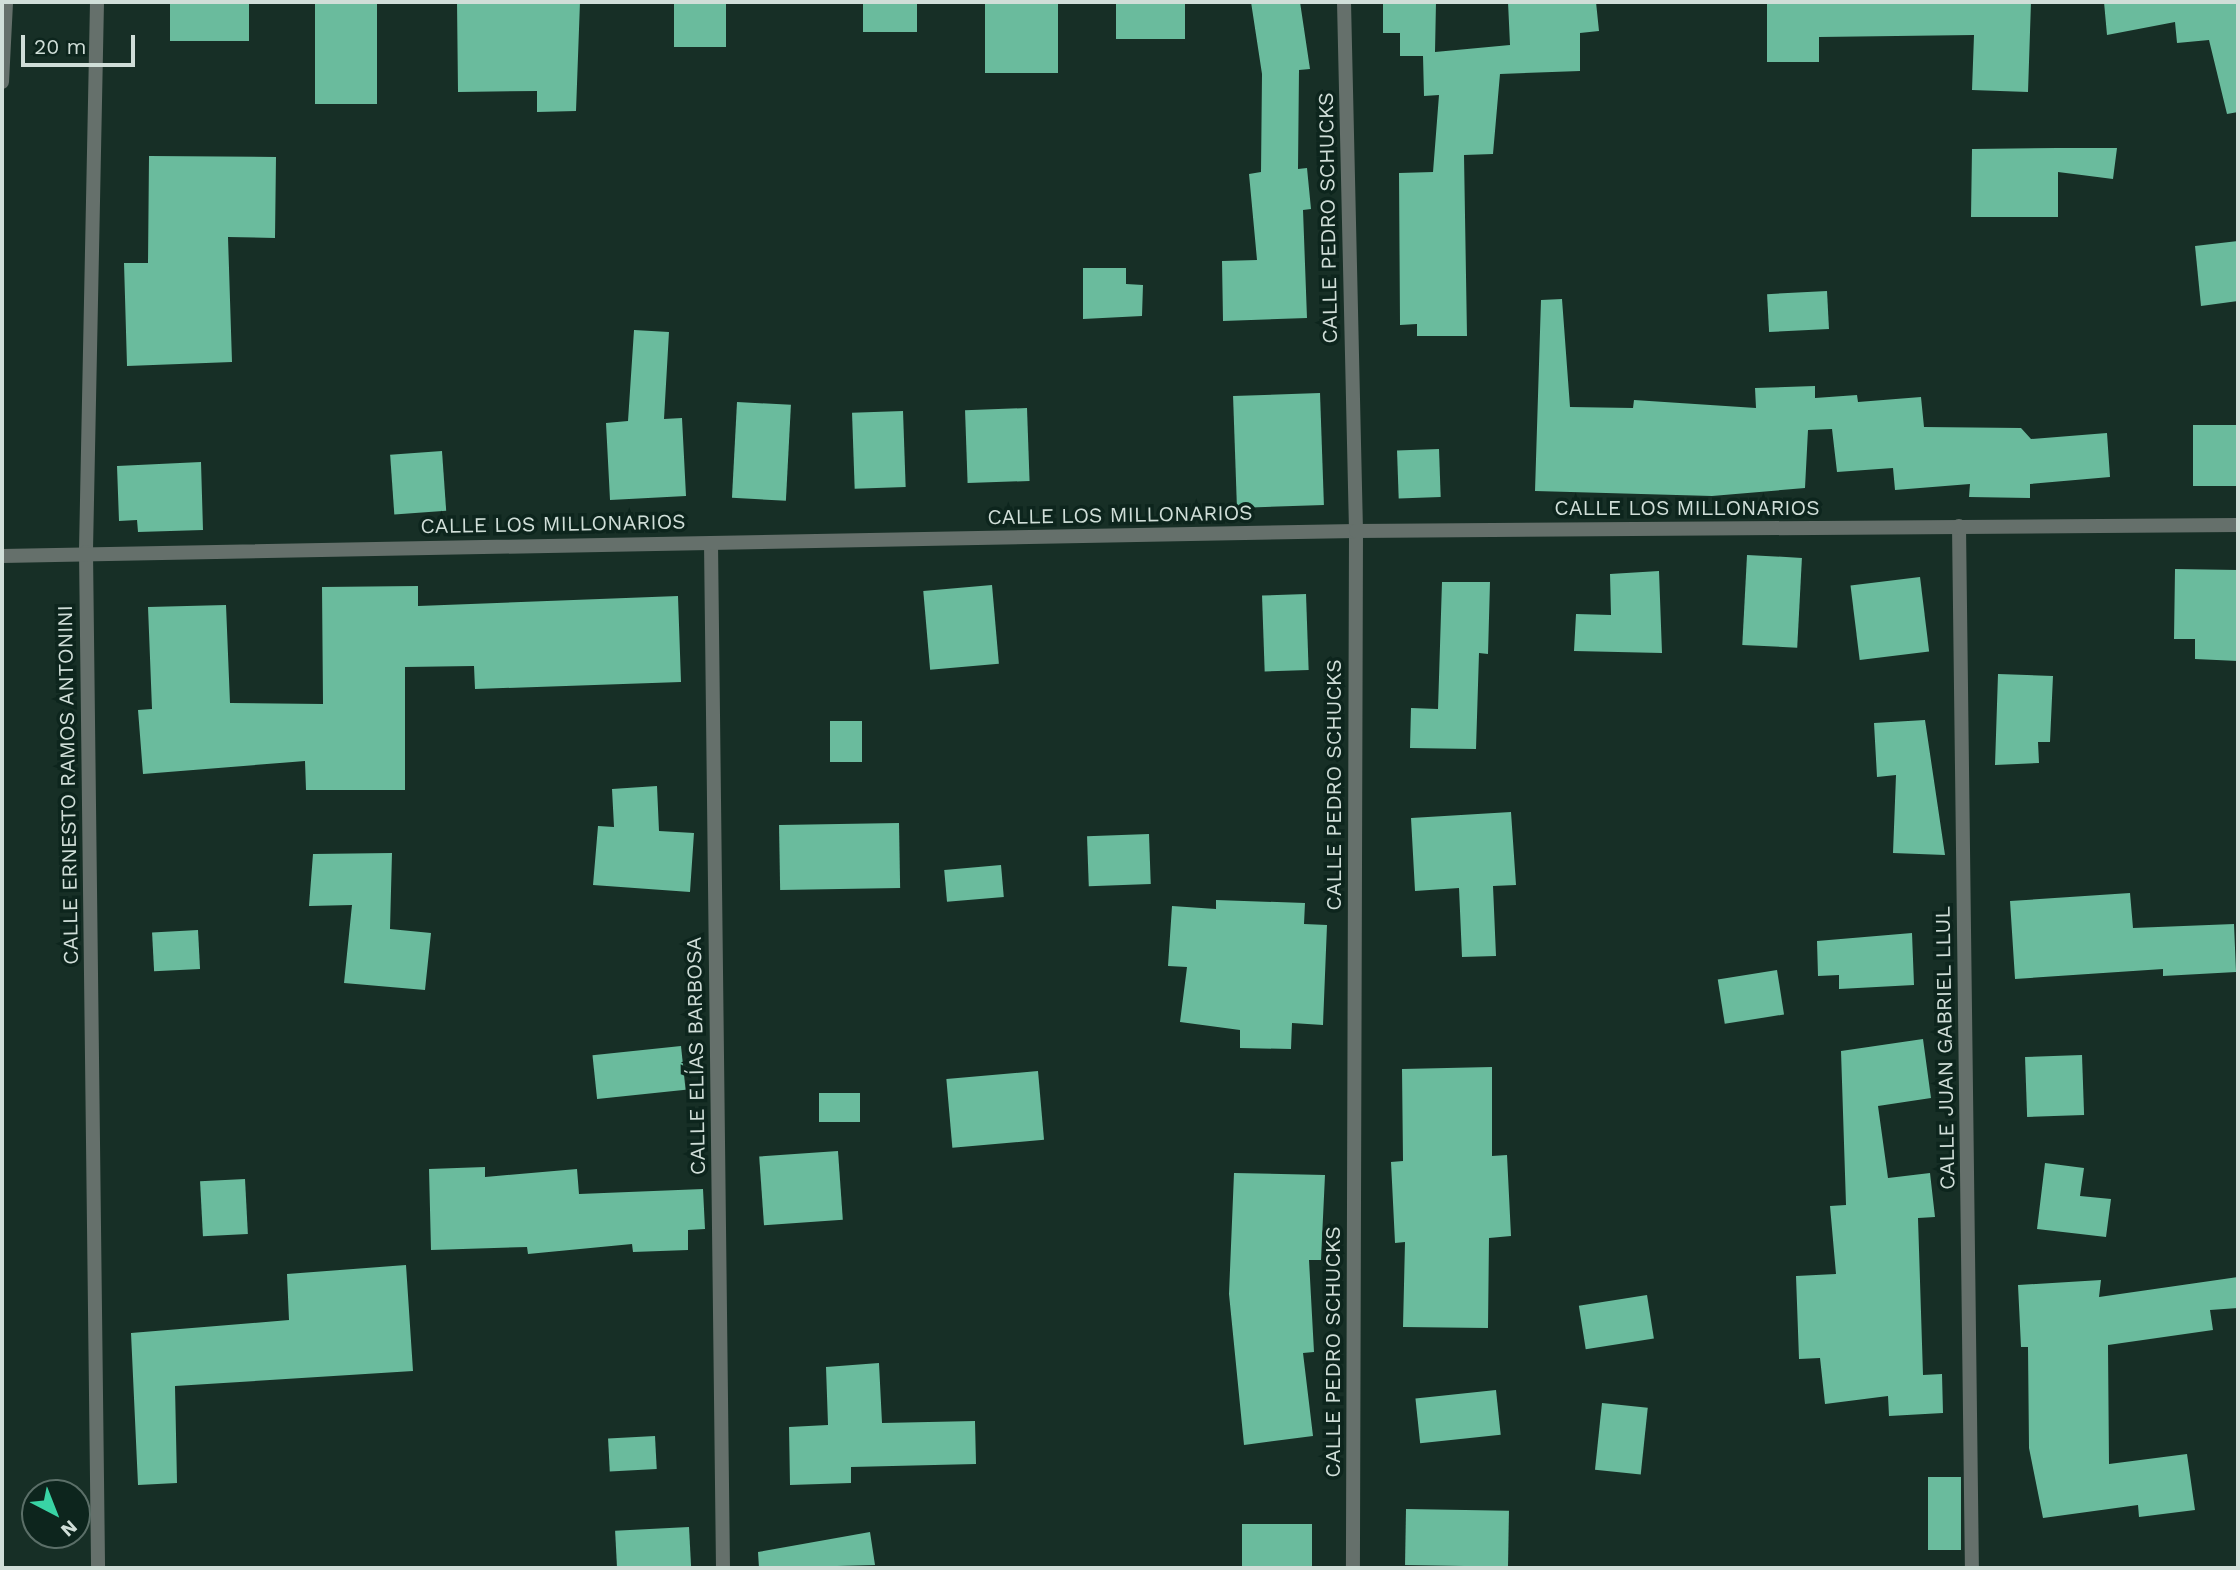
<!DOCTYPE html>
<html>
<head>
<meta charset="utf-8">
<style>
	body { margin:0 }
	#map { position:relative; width:2240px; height:1570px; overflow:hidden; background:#172f26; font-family:"Work Sans",sans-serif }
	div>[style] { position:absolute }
	.building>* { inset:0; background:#6abb9d; transform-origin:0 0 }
	.minor>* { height:14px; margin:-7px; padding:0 7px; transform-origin:7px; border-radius:7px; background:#65706b }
	.tertiary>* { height:14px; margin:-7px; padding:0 7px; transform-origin:7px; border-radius:7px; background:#65706b }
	span { translate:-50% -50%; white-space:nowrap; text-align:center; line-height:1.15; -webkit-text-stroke:7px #0d251d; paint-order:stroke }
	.street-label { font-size:21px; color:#d0ded8 }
	.frame { position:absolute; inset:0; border:4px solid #d0ded8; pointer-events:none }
	.north { position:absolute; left:21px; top:1479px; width:70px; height:70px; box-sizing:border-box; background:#0d251d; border:2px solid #5b6f68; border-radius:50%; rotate:138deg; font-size:19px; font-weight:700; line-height:28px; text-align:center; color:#d0ded8 }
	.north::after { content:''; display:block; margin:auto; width:24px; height:32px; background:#39d4a5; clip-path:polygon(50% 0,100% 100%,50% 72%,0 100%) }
	.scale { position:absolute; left:21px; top:35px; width:114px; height:32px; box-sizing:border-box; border:4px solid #d0ded8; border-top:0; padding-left:9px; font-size:21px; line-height:24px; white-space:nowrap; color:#d0ded8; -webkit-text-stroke:5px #0d251d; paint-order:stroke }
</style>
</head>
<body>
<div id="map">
	<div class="building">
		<div style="left:170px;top:2px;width:79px;height:39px"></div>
		<div style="left:315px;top:2px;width:62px;height:102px"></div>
		<div style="clip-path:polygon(457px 2px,580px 2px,576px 111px,537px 112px,537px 91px,458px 92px)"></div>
		<div style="left:674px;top:2px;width:52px;height:45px"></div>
		<div style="left:863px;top:2px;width:54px;height:30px"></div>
		<div style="left:985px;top:2px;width:73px;height:71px"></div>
		<div style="left:1116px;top:2px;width:69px;height:37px"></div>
		<div style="clip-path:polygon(1251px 2px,1300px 2px,1310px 69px,1299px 70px,1298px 169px,1307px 168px,1311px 209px,1303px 210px,1307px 318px,1223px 321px,1222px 261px,1257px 260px,1249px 174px,1261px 172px,1262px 74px)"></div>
		<div style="clip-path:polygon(1383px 2px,1436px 2px,1435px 52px,1510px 45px,1508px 2px,1596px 2px,1599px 31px,1580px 33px,1580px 71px,1500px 74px,1493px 154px,1464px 155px,1467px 336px,1417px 336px,1417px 324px,1400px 325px,1399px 173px,1433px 172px,1439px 95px,1424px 96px,1423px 56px,1400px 56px,1400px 33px,1383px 33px)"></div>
		<div style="clip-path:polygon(1767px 2px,2031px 2px,2028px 92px,1972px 90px,1974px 35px,1819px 37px,1819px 62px,1767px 62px)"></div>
		<div style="clip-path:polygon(2104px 2px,2238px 2px,2238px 112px,2227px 114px,2209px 40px,2177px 43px,2175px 22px,2107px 35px)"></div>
		<div style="clip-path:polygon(2058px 148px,2117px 148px,2113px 179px,2058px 172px,2058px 217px,1971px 217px,1972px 149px)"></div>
		<div style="clip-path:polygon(149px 156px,276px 157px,275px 238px,228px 237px,232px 362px,127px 366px,124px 263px,148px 263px)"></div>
		<div style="clip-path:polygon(2238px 241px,2238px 301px,2201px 306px,2195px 246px)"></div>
		<div style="clip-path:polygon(1083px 268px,1126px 268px,1126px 284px,1143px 285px,1142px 316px,1083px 319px)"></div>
		<div style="left:1827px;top:291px;width:38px;height:60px;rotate:87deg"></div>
		<div style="clip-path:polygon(1562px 299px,1570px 407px,1633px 408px,1634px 400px,1756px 408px,1755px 388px,1815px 386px,1815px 398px,1857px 395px,1858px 402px,1921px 397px,1924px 427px,2021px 428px,2031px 439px,2107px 433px,2110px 477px,2030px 484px,2030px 498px,1969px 497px,1970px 484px,1895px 490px,1893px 468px,1837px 472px,1832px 429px,1808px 430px,1805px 488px,1712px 496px,1535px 491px,1541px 300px)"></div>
		<div style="clip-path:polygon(634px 330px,669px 332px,664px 419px,682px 418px,686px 496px,610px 500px,606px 423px,628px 421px)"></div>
		<div style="left:1320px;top:393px;width:112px;height:87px;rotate:88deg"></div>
		<div style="left:737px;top:402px;width:54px;height:96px;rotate:3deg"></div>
		<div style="left:1027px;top:408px;width:73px;height:62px;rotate:88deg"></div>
		<div style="left:903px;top:411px;width:76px;height:51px;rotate:88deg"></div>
		<div style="left:2238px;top:425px;width:61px;height:45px;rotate:90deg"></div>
		<div style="left:1439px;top:449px;width:48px;height:42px;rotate:88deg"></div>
		<div style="left:442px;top:451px;width:60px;height:52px;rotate:86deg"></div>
		<div style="clip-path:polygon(201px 462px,203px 530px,138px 532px,137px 520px,119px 521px,117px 466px)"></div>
		<div style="left:1747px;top:555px;width:55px;height:90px;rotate:3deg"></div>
		<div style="clip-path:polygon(2175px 569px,2238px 570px,2238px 661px,2195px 659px,2195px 639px,2174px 639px)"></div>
		<div style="clip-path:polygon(1659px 571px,1662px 653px,1574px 651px,1576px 614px,1611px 615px,1610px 574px)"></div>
		<div style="left:1920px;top:577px;width:75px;height:70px;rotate:83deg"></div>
		<div style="clip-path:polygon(1442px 582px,1490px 582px,1488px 654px,1479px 653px,1476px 749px,1410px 748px,1411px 708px,1438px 709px)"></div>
		<div style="left:992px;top:585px;width:79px;height:69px;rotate:85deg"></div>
		<div style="clip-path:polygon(418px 586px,418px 606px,678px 596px,681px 682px,475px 689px,474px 666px,405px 667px,405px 790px,306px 790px,305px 761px,143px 774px,138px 710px,152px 709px,148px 607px,226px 605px,230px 703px,323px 704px,322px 587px)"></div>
		<div style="left:1306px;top:594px;width:76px;height:44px;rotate:88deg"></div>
		<div style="clip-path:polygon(1998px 674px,2053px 676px,2050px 742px,2038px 742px,2039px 763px,1995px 765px)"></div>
		<div style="clip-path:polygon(1925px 720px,1945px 855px,1893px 853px,1896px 775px,1877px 777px,1874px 723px)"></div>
		<div style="left:830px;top:721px;width:32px;height:41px"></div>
		<div style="clip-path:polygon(657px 786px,659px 831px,694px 833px,690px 892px,593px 885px,598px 826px,614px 827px,612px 789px)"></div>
		<div style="clip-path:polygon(1511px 812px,1516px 885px,1493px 886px,1496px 956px,1462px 957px,1459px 888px,1415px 891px,1411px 818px)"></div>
		<div style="left:899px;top:823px;width:65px;height:120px;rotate:89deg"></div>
		<div style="left:1149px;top:834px;width:50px;height:62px;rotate:88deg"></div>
		<div style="clip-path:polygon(392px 853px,390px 929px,431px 933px,425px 990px,344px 983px,352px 905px,309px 906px,313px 854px)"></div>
		<div style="left:1001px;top:865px;width:32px;height:57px;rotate:85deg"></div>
		<div style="clip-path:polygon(2130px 893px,2133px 928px,2234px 924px,2236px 972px,2163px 976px,2163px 969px,2015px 979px,2010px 901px)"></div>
		<div style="clip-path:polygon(1216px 900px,1305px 903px,1304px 924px,1327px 925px,1323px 1025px,1292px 1023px,1291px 1049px,1240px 1048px,1240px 1030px,1180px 1022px,1187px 967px,1168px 966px,1172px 906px,1216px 909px)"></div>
		<div style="left:198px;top:930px;width:39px;height:46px;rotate:87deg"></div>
		<div style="clip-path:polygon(1912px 933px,1914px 985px,1839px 989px,1839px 975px,1818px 976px,1817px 941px)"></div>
		<div style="left:1777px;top:970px;width:45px;height:60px;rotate:81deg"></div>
		<div style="clip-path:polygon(1923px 1039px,1931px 1098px,1878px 1106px,1888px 1178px,1930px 1173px,1935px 1217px,1918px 1218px,1923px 1375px,1942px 1374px,1943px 1413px,1889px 1416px,1888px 1396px,1825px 1404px,1820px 1358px,1799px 1359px,1796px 1276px,1836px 1274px,1830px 1206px,1846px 1205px,1841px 1051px)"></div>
		<div style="left:681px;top:1046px;width:44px;height:89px;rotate:84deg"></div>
		<div style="left:2082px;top:1055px;width:60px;height:57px;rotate:88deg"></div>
		<div style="clip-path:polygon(1492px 1067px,1492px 1156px,1507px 1155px,1511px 1236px,1489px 1238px,1488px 1328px,1403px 1327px,1405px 1242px,1395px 1243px,1391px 1162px,1403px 1161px,1402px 1069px)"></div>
		<div style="left:1038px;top:1071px;width:69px;height:92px;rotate:85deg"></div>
		<div style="left:860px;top:1093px;width:29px;height:41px;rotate:90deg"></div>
		<div style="left:838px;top:1151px;width:69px;height:79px;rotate:86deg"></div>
		<div style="clip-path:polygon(2045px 1163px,2084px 1168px,2080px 1196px,2111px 1199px,2106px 1237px,2037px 1229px)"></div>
		<div style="clip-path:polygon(485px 1167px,485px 1177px,577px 1169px,579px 1194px,703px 1189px,705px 1229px,688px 1230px,688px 1250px,633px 1252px,632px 1244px,528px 1254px,527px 1247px,431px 1250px,429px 1169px)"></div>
		<div style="clip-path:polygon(1234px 1173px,1325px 1175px,1321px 1260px,1309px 1260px,1314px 1352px,1303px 1353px,1313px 1436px,1244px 1445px,1229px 1294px)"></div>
		<div style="left:245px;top:1179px;width:55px;height:45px;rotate:87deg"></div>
		<div style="clip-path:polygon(406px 1265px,413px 1371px,175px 1386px,177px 1483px,138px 1485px,131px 1333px,289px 1320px,287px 1274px)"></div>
		<div style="clip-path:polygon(2238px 1277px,2238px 1308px,2210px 1310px,2213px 1330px,2108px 1345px,2109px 1464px,2187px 1454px,2195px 1510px,2139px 1517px,2138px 1505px,2043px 1518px,2029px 1448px,2028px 1347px,2021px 1347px,2018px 1285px,2101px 1280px,2099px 1297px)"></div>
		<div style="left:1647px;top:1295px;width:44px;height:69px;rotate:81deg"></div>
		<div style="clip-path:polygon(879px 1363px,882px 1423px,975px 1421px,976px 1464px,851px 1467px,851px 1483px,790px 1485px,789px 1427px,828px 1425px,826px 1367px)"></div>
		<div style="left:1496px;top:1390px;width:45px;height:81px;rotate:84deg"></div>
		<div style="left:1602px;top:1403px;width:46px;height:67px;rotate:6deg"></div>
		<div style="left:655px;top:1436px;width:33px;height:47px;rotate:87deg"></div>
		<div style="left:1928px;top:1477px;width:33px;height:73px"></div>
		<div style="left:1406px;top:1509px;width:103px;height:56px;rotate:1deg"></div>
		<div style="left:1312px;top:1524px;width:44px;height:70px;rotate:90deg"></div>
		<div style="left:689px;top:1527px;width:41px;height:74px;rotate:87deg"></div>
		<div style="clip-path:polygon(870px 1532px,875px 1565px,759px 1568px,758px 1552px)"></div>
	</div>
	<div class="minor">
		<div style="left:97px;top:2px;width:550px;rotate:91.15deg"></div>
		<div style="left:86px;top:552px;width:1016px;rotate:89.32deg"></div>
		<div style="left:1344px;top:2px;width:529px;rotate:88.7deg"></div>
		<div style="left:1356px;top:531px;width:1037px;rotate:90.17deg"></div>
		<div style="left:1959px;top:526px;width:1042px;rotate:89.29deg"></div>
		<div style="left:711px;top:543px;width:1025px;rotate:89.33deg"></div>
		<div style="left:2px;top:556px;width:1354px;rotate:-1.06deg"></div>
		<div style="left:1356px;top:531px;width:882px;rotate:-0.39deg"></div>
	</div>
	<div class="tertiary">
		<div style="left:2px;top:82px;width:80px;rotate:-87.1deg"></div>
	</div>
	<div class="street-label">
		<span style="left:1328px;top:218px;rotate:-91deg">CALLE PEDRO SCHUCKS</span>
		<span style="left:1687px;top:508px">CALLE LOS MILLONARIOS</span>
		<span style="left:1120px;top:515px;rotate:-1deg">CALLE LOS MILLONARIOS</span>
		<span style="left:553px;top:524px;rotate:-1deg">CALLE LOS MILLONARIOS</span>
		<span style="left:68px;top:785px;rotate:-91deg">CALLE ERNESTO RAMOS ANTONINI</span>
		<span style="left:1334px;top:785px;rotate:-90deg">CALLE PEDRO SCHUCKS</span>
		<span style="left:1945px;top:1048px;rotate:-91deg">CALLE JUAN GABRIEL LLUL</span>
		<span style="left:696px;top:1056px;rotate:-91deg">CALLE ELÍAS BARBOSA</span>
		<span style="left:1333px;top:1352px;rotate:-90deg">CALLE PEDRO SCHUCKS</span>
	</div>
	<div class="frame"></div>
	<div class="north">N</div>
	<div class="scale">20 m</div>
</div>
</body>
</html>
